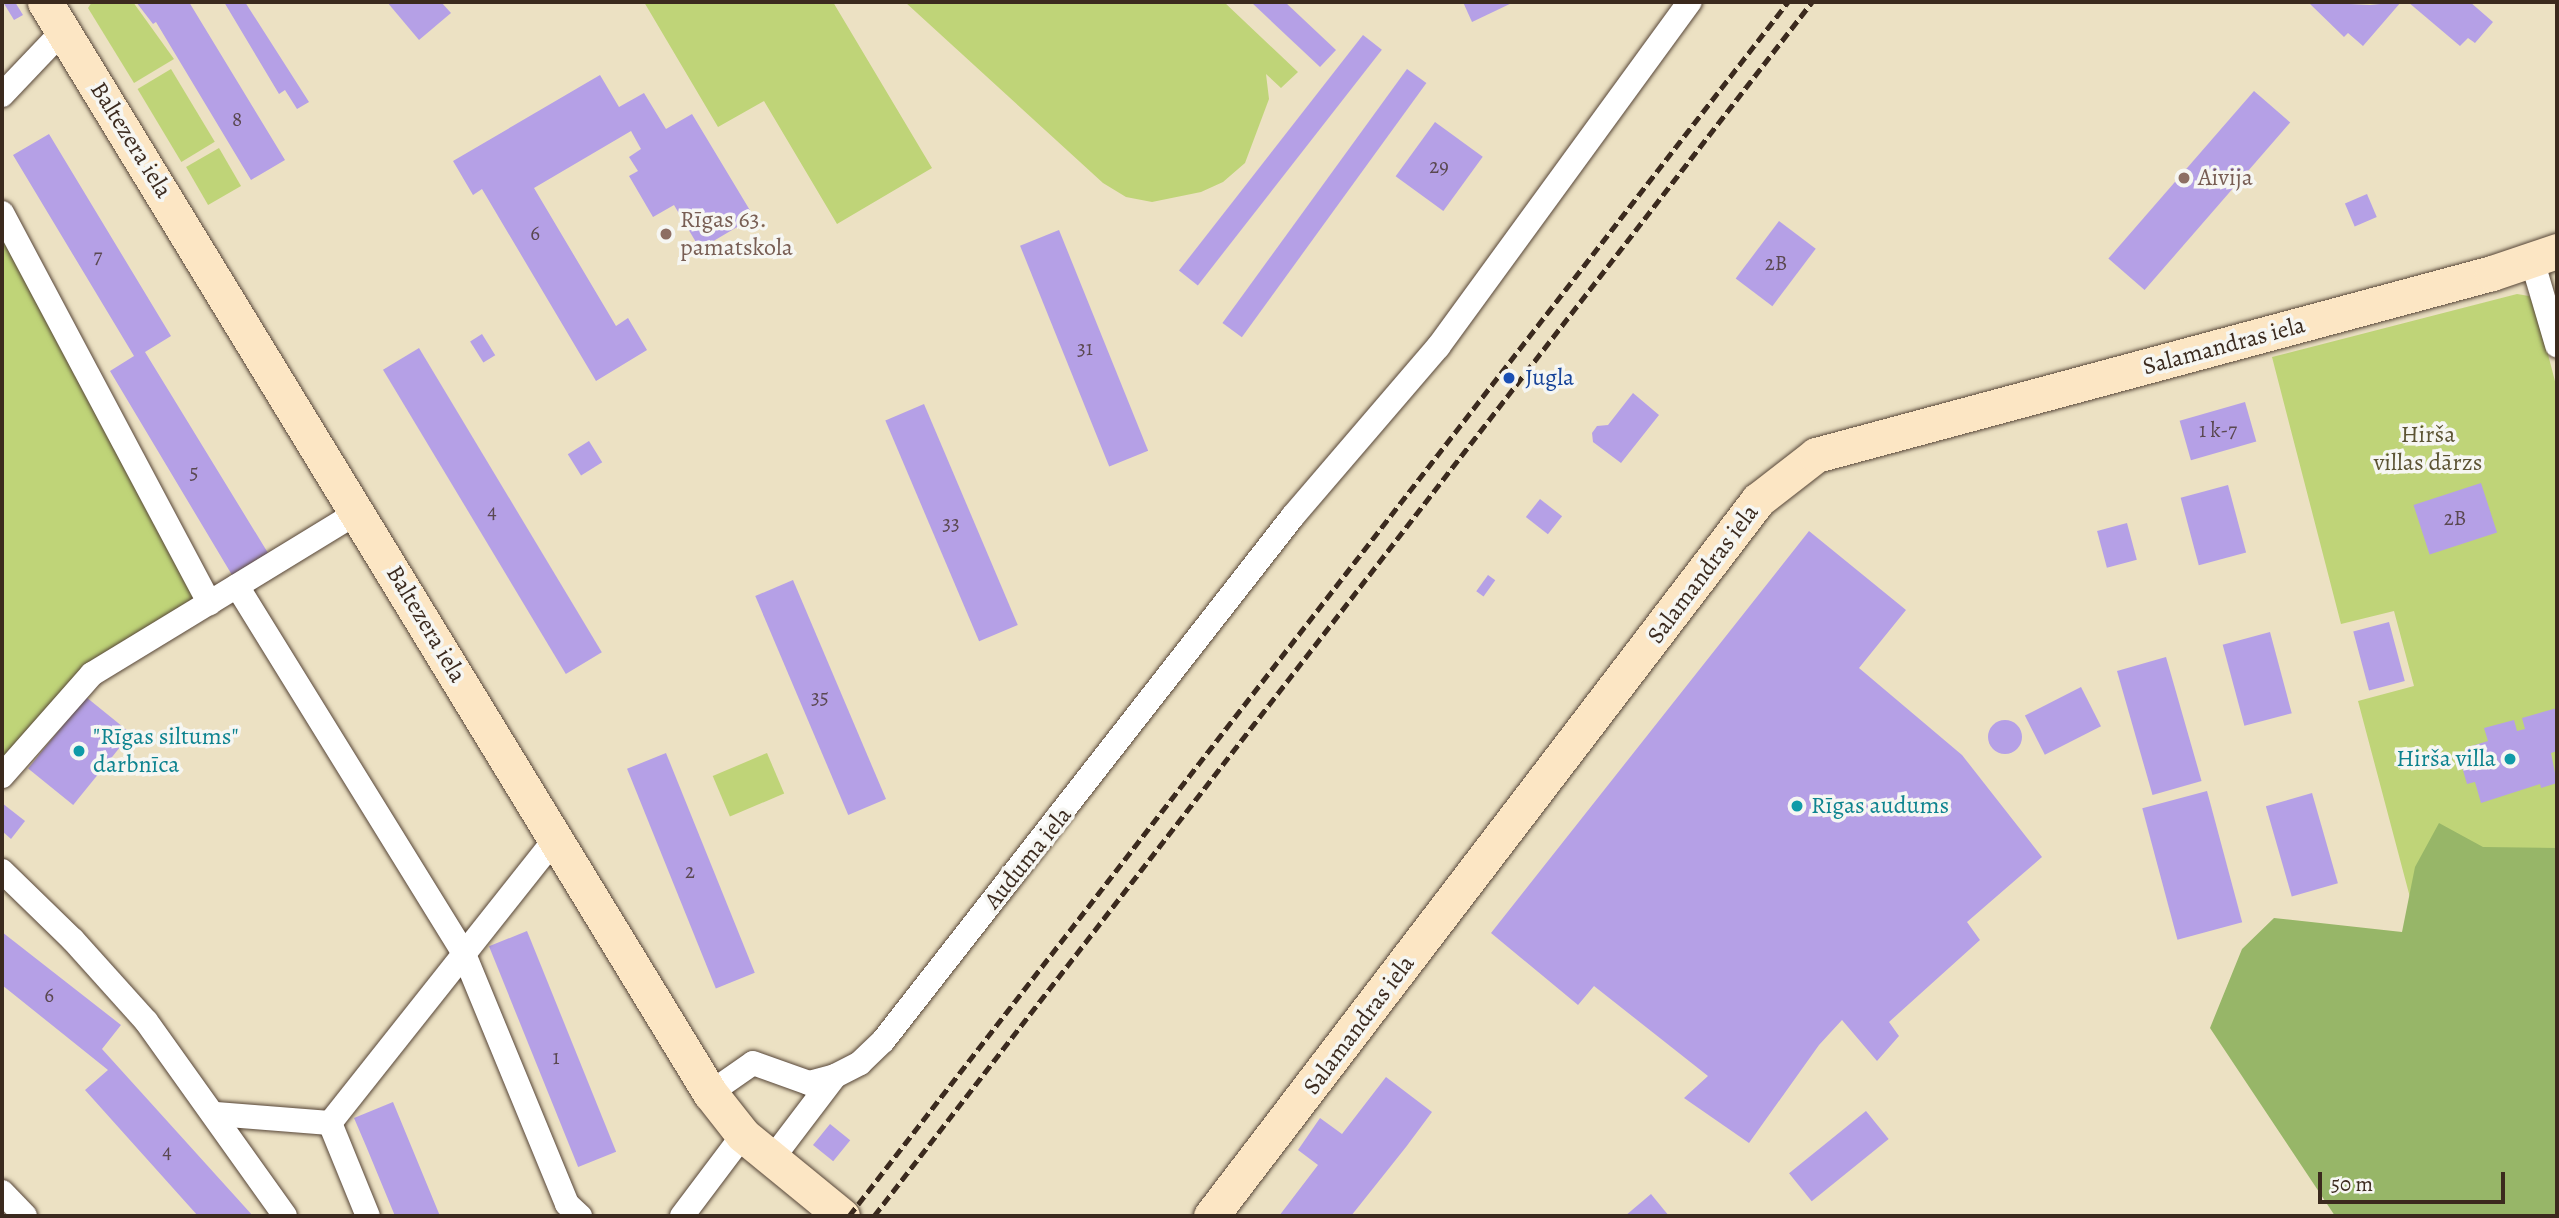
<!DOCTYPE html>
<html>
<head>
<meta charset="utf-8">
<style>
	body { margin:0 }
	#map { position:relative; width:2559px; height:1218px; overflow:hidden; background:#ece1c3; font-family:Alegreya,serif }
	div>[style] { position:absolute }
	.green>* { inset:0; background:#bfd478; transform-origin:0 0 }
	.forest>* { inset:0; background:#97b668 }
	.building>* { inset:0; background:#b5a0e6; transform-origin:0 0 }
	.round { border-radius:50% }
	.roads { filter:drop-shadow(0 0 2px #564537) drop-shadow(0 0 2px #564537) }
	.street>* { height:24px; margin:-12px; padding:0 12px; transform-origin:12px; border-radius:12px; background:#fff }
	.secondary>* { height:35px; margin:-17.5px; padding:0 17.5px; transform-origin:17.5px; border-radius:17.5px; background:#fce6c4 }
	.rail>* { height:5px; margin-top:-2.5px; transform-origin:0; background:repeating-linear-gradient(90deg,#3b2a1e 0 10px,transparent 0 15px) }
	.dots>* { width:19px; height:19px; translate:-50% -50%; box-sizing:border-box; border:4px solid #f6f6f2; border-radius:50% }
	span { translate:-50% -50%; white-space:nowrap; text-align:center; line-height:1.15; -webkit-text-stroke:7px #f6f6f2; paint-order:stroke }
	.number-label { font-size:21px; color:#5a4850 }
	.number-label span { -webkit-text-stroke-width:0 }
	.street-label { font-size:24px; color:#3b2a1e }
	.education-label { font-size:24px; color:#785e54 }
	.left { translate:0 -50%; text-align:left }
	.transit-label { font-size:24px; color:#164399 }
	.park-label { font-size:24px; color:#5c5434 }
	.culture-label { font-size:24px; color:#0d838f }
	.right { translate:-100% -50%; text-align:right }
	.frame { position:absolute; inset:0; border:4px solid #3b2a1e; pointer-events:none }
	.scale { position:absolute; left:2318px; top:1172px; width:187px; height:32px; box-sizing:border-box; border:4px solid #3b2a1e; border-top:0; padding-left:9px; font-size:21px; line-height:24px; white-space:nowrap; color:#3b2a1e; -webkit-text-stroke:5px #f6f6f2; paint-order:stroke }
</style>
</head>
<body>
<div id="map">
	<div class="green">
		<div style="clip-path:polygon(92px 2px,133px 2px,174px 59px,134px 83px,88px 8px)"></div>
		<div style="clip-path:polygon(644px 2px,833px 2px,932px 168px,837px 224px,764px 101px,718px 127px)"></div>
		<div style="clip-path:polygon(905px 2px,1224px 2px,1298px 72px,1281px 88px,1266px 74px,1269px 99px,1245px 163px,1223px 182px,1201px 192px,1152px 202px,1126px 197px,1103px 183px)"></div>
		<div style="left:171px;top:69px;width:85px;height:39px;rotate:59deg"></div>
		<div style="left:219px;top:148px;width:44px;height:38px;rotate:60deg"></div>
		<div style="clip-path:polygon(2px 232px,199px 599px,2px 766px)"></div>
		<div style="clip-path:polygon(2517px 294px,2529px 296px,2536px 308px,2557px 389px,2557px 885px,2416px 920px,2358px 701px,2414px 686px,2394px 611px,2341px 624px,2272px 357px)"></div>
		<div style="left:767px;top:753px;width:44px;height:59px;rotate:67deg"></div>
	</div>
	<div class="forest">
		<div style="clip-path:polygon(2439px 823px,2483px 847px,2557px 848px,2557px 1216px,2335px 1216px,2210px 1028px,2242px 949px,2274px 918px,2402px 932px,2415px 867px)"></div>
	</div>
	<div class="building">
		<div style="clip-path:polygon(3px 2px,15px 2px,23px 15px,14px 20px)"></div>
		<div style="clip-path:polygon(136px 2px,189px 2px,285px 160px,251px 180px,156px 22px,153px 24px)"></div>
		<div style="clip-path:polygon(224px 2px,245px 2px,309px 102px,297px 109px,285px 90px,279px 94px)"></div>
		<div style="clip-path:polygon(387px 2px,441px 2px,451px 13px,419px 40px)"></div>
		<div style="clip-path:polygon(1251px 2px,1285px 2px,1336px 50px,1320px 67px)"></div>
		<div style="clip-path:polygon(1463px 2px,1514px 2px,1472px 22px)"></div>
		<div style="clip-path:polygon(2308px 2px,2370px 5px,2401px 2px,2363px 46px,2348px 33px,2344px 37px)"></div>
		<div style="clip-path:polygon(2408px 2px,2470px 2px,2493px 22px,2475px 43px,2468px 38px,2460px 46px)"></div>
		<div style="left:1363px;top:35px;width:24px;height:299px;rotate:38deg"></div>
		<div style="left:1407px;top:69px;width:24px;height:314px;rotate:36deg"></div>
		<div style="clip-path:polygon(600px 75px,619px 107px,644px 93px,666px 129px,692px 114px,754px 217px,700px 249px,674px 205px,653px 217px,629px 176px,638px 171px,629px 157px,641px 149px,631px 131px,534px 188px,616px 326px,628px 318px,647px 350px,596px 381px,482px 189px,473px 195px,453px 161px)"></div>
		<div style="left:2254px;top:91px;width:48px;height:222px;rotate:41deg"></div>
		<div style="left:1435px;top:122px;width:59px;height:67px;rotate:36deg"></div>
		<div style="clip-path:polygon(49px 134px,171px 336px,145px 352px,268px 553px,232px 575px,110px 371px,134px 356px,13px 155px)"></div>
		<div style="left:2367px;top:194px;width:25px;height:24px;rotate:67deg"></div>
		<div style="left:1779px;top:221px;width:46px;height:72px;rotate:37deg"></div>
		<div style="left:1059px;top:230px;width:238px;height:42px;rotate:68deg"></div>
		<div style="left:482px;top:334px;width:25px;height:14px;rotate:58deg"></div>
		<div style="left:419px;top:348px;width:355px;height:42px;rotate:59deg"></div>
		<div style="clip-path:polygon(1633px 393px,1659px 415px,1621px 463px,1593px 442px,1592px 433px,1597px 426px,1608px 425px)"></div>
		<div style="left:2245px;top:402px;width:41px;height:68px;rotate:74deg"></div>
		<div style="left:924px;top:404px;width:240px;height:42px;rotate:67deg"></div>
		<div style="left:589px;top:441px;width:25px;height:25px;rotate:58deg"></div>
		<div style="left:2481px;top:483px;width:52px;height:71px;rotate:72deg"></div>
		<div style="left:2228px;top:485px;width:70px;height:49px;rotate:75deg"></div>
		<div style="left:1540px;top:499px;width:28px;height:23px;rotate:38deg"></div>
		<div style="left:2127px;top:523px;width:38px;height:31px;rotate:75deg"></div>
		<div style="clip-path:polygon(1809px 531px,1906px 610px,1859px 668px,1962px 755px,2042px 857px,1967px 922px,1980px 940px,1889px 1022px,1899px 1036px,1877px 1061px,1842px 1020px,1819px 1045px,1749px 1143px,1684px 1098px,1708px 1076px,1594px 986px,1578px 1005px,1491px 933px)"></div>
		<div style="left:1488px;top:575px;width:9px;height:20px;rotate:36deg"></div>
		<div style="left:793px;top:580px;width:238px;height:41px;rotate:67deg"></div>
		<div style="left:2389px;top:622px;width:61px;height:37px;rotate:75deg"></div>
		<div style="left:2270px;top:632px;width:84px;height:49px;rotate:75deg"></div>
		<div style="left:2166px;top:657px;width:129px;height:51px;rotate:74deg"></div>
		<div style="left:2081px;top:687px;width:44px;height:63px;rotate:63deg"></div>
		<div style="left:86px;top:697px;width:58px;height:92px;rotate:39deg"></div>
		<div style="clip-path:polygon(2557px 708px,2557px 751px,2551px 753px,2557px 783px,2541px 788px,2540px 784px,2481px 803px,2475px 782px,2467px 784px,2462px 767px,2470px 765px,2465px 748px,2488px 741px,2484px 728px,2514px 720px,2517px 731px,2525px 729px,2522px 718px)"></div>
		<div class="round" style="left:1988px;top:720px;width:34px;height:34px"></div>
		<div style="left:666px;top:753px;width:237px;height:42px;rotate:68deg"></div>
		<div style="left:2207px;top:791px;width:136px;height:67px;rotate:75deg"></div>
		<div style="left:2312px;top:793px;width:94px;height:48px;rotate:74deg"></div>
		<div style="clip-path:polygon(2px 803px,25px 821px,11px 839px,2px 831px)"></div>
		<div style="left:527px;top:931px;width:238px;height:41px;rotate:68deg"></div>
		<div style="clip-path:polygon(2px 932px,121px 1025px,102px 1049px,253px 1216px,198px 1216px,85px 1090px,108px 1070px,2px 985px)"></div>
		<div style="clip-path:polygon(1386px 1077px,1432px 1112px,1406px 1147px,1351px 1216px,1279px 1216px,1318px 1165px,1298px 1150px,1320px 1118px,1342px 1134px)"></div>
		<div style="clip-path:polygon(393px 1102px,440px 1216px,395px 1216px,366px 1146px,354px 1118px)"></div>
		<div style="left:1866px;top:1111px;width:36px;height:99px;rotate:51deg"></div>
		<div style="left:830px;top:1124px;width:26px;height:27px;rotate:39deg"></div>
		<div style="clip-path:polygon(1651px 1194px,1669px 1216px,1625px 1216px)"></div>
	</div>
	<div class="roads">
		<div class="street">
			<div style="left:2px;top:95px;width:88px;rotate:-46.4deg"></div>
			<div style="left:2px;top:213px;width:442px;rotate:62deg"></div>
			<div style="left:209px;top:603px;width:175px;rotate:-31.4deg"></div>
			<div style="left:2532px;top:260px;width:89px;rotate:73.6deg"></div>
			<div style="left:237px;top:586px;width:432px;rotate:58.3deg"></div>
			<div style="left:464px;top:954px;width:270px;rotate:67.6deg"></div>
			<div style="left:567px;top:1204px;width:18px;rotate:43deg"></div>
			<div style="left:2px;top:776px;width:136px;rotate:-48.6deg"></div>
			<div style="left:92px;top:674px;width:137px;rotate:-31.3deg"></div>
			<div style="left:2px;top:871px;width:99px;rotate:44.2deg"></div>
			<div style="left:73px;top:940px;width:109px;rotate:48deg"></div>
			<div style="left:146px;top:1021px;width:239px;rotate:54.5deg"></div>
			<div style="left:710px;top:1093px;width:52px;rotate:-34.9deg"></div>
			<div style="left:753px;top:1063px;width:59px;rotate:19.7deg"></div>
			<div style="left:809px;top:1083px;width:27px;rotate:-15deg"></div>
			<div style="left:835px;top:1076px;width:28px;rotate:-27deg"></div>
			<div style="left:860px;top:1063px;width:32px;rotate:-44deg"></div>
			<div style="left:883px;top:1041px;width:666px;rotate:-52.01deg"></div>
			<div style="left:1293px;top:516px;width:223px;rotate:-49.4deg"></div>
			<div style="left:1438px;top:347px;width:427px;rotate:-53.9deg"></div>
			<div style="left:216px;top:1114px;width:114px;rotate:4.5deg"></div>
			<div style="left:330px;top:1123px;width:364px;rotate:-51.6deg"></div>
			<div style="left:330px;top:1123px;width:100px;rotate:67.8deg"></div>
			<div style="left:772px;top:1159px;width:104px;rotate:-52.8deg"></div>
			<div style="left:2px;top:1192px;width:33px;rotate:46deg"></div>
			<div style="left:682px;top:1216px;width:101px;rotate:-53deg"></div>
		</div>
		<div class="secondary">
			<div style="left:45px;top:2px;width:1278px;rotate:58.64deg"></div>
			<div style="left:710px;top:1093px;width:53px;rotate:51.8deg"></div>
			<div style="left:743px;top:1135px;width:128px;rotate:39.3deg"></div>
			<div style="left:1211px;top:1216px;width:901px;rotate:-52.62deg"></div>
			<div style="left:1758px;top:500px;width:73px;rotate:-37.8deg"></div>
			<div style="left:1816px;top:455px;width:700px;rotate:-15.07deg"></div>
			<div style="left:2492px;top:273px;width:69px;rotate:-18.7deg"></div>
		</div>
	</div>
	<div class="rail">
		<div style="left:849px;top:1216px;width:1535px;rotate:-52.28deg"></div>
		<div style="left:874px;top:1216px;width:1534px;rotate:-52.31deg"></div>
	</div>
	<div class="dots">
		<div style="left:2184px;top:178px;background:#8d6e63"></div>
		<div style="left:666px;top:234px;background:#8d6e63"></div>
		<div style="left:1509px;top:378px;background:#1a4fb4"></div>
		<div style="left:79px;top:751px;background:#0f9aa8"></div>
		<div style="left:2510px;top:759px;background:#0f9aa8"></div>
		<div style="left:1797px;top:806px;background:#0f9aa8"></div>
	</div>
	<div class="number-label">
		<span style="left:237px;top:119px">8</span>
		<span style="left:1439px;top:166px">29</span>
		<span style="left:535px;top:233px">6</span>
		<span style="left:98px;top:256px">7</span>
		<span style="left:1776px;top:263px">2B</span>
		<span style="left:1085px;top:348px">31</span>
		<span style="left:2218px;top:430px">1 k-7</span>
		<span style="left:194px;top:472px">5</span>
		<span style="left:492px;top:511px">4</span>
		<span style="left:2455px;top:518px">2B</span>
		<span style="left:951px;top:523px">33</span>
		<span style="left:820px;top:697px">35</span>
		<span style="left:690px;top:871px">2</span>
		<span style="left:49px;top:995px">6</span>
		<span style="left:556px;top:1057px">1</span>
		<span style="left:167px;top:1151px">4</span>
	</div>
	<div class="street-label">
		<span style="left:131px;top:140px;rotate:58deg">Baltezera iela</span>
		<span style="left:2224px;top:346px;rotate:-15deg">Salamandras iela</span>
		<span style="left:1703px;top:574px;rotate:-53deg">Salamandras iela</span>
		<span style="left:426px;top:624px;rotate:59deg">Baltezera iela</span>
		<span style="left:1028px;top:858px;rotate:-51deg">Auduma iela</span>
		<span style="left:1359px;top:1025px;rotate:-53deg">Salamandras iela</span>
	</div>
	<div class="education-label">
		<span class="left" style="left:2198px;top:178px">Aivija</span>
		<span class="left" style="left:680px;top:234px">Rīgas 63.<br>pamatskola</span>
	</div>
	<div class="transit-label">
		<span class="left" style="left:1525px;top:378px">Jugla</span>
	</div>
	<div class="park-label">
		<span style="left:2428px;top:449px">Hirša<br>villas dārzs</span>
	</div>
	<div class="culture-label">
		<span class="left" style="left:93px;top:751px">"Rīgas siltums"<br>darbnīca</span>
		<span class="right" style="left:2496px;top:759px">Hirša villa</span>
		<span class="left" style="left:1811px;top:806px">Rīgas audums</span>
	</div>
	<div class="frame"></div>
	<div class="scale">50 m</div>
</div>
</body>
</html>
